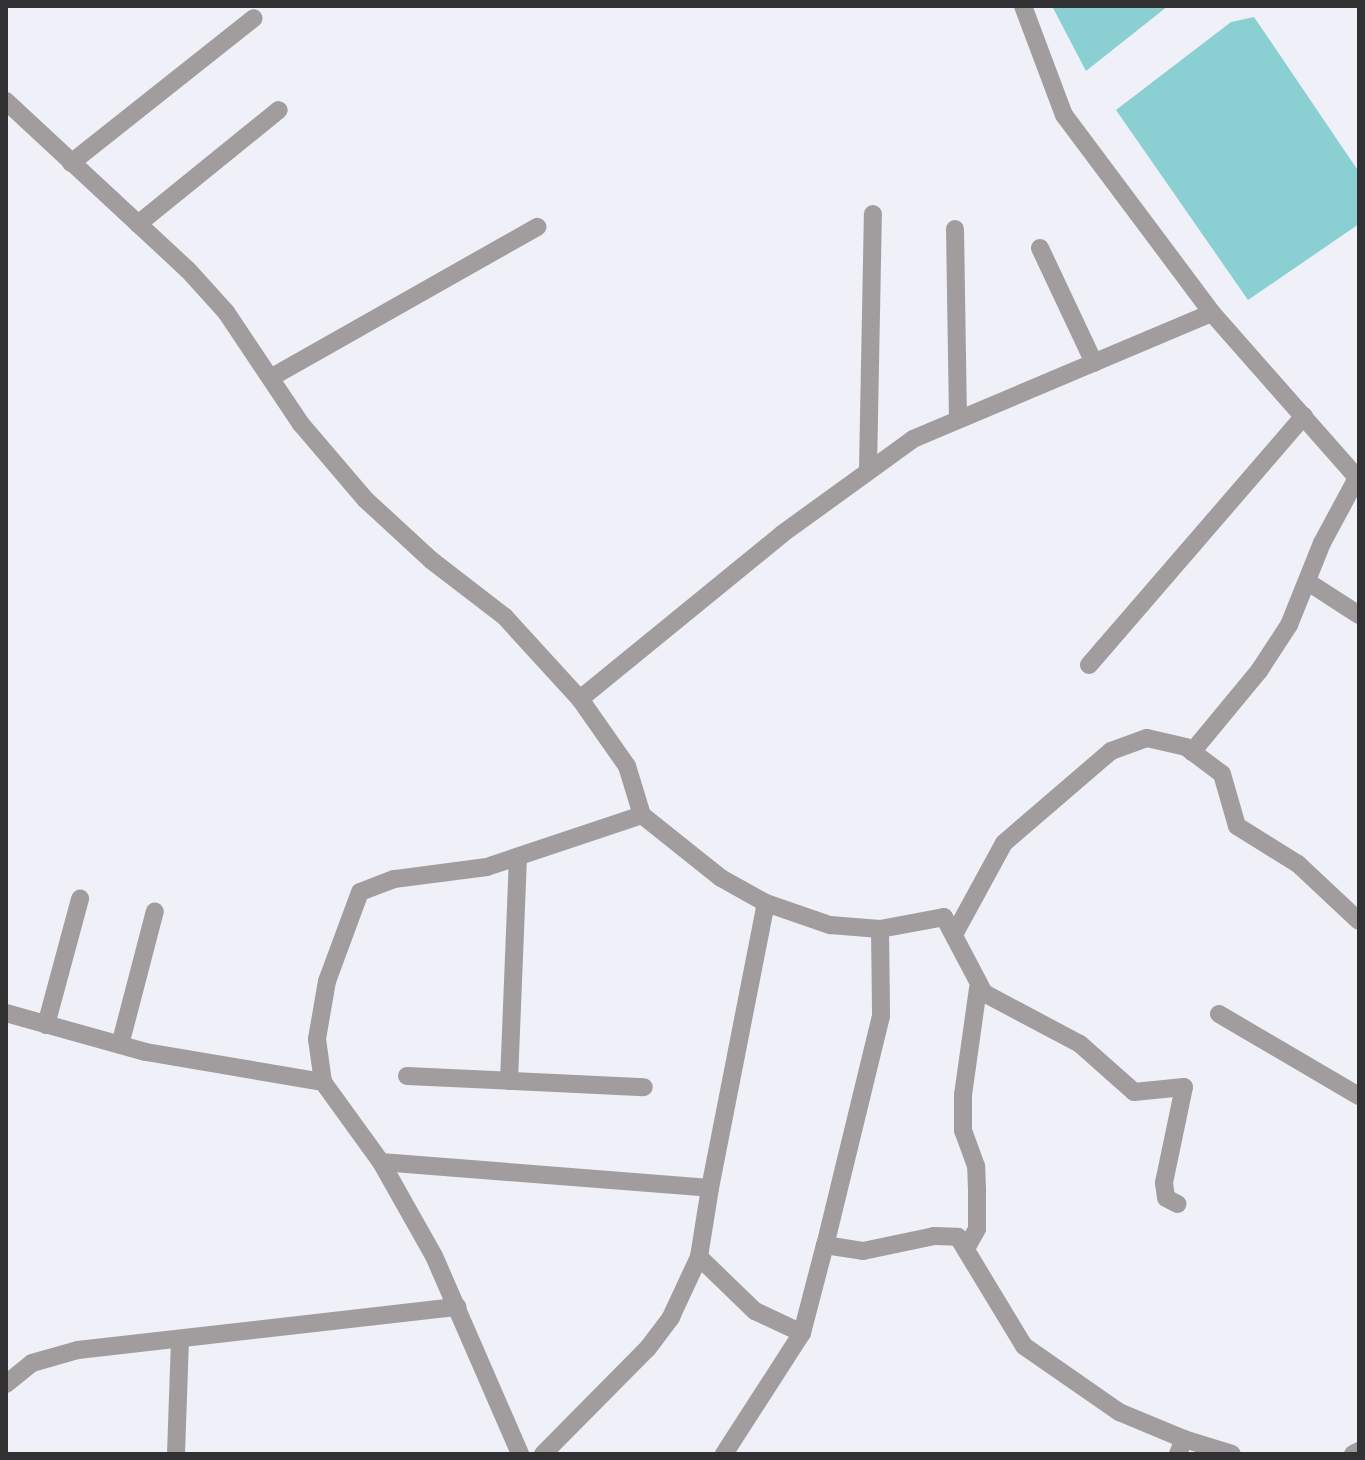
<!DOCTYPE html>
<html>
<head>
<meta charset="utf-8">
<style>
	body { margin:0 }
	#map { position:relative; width:1365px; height:1460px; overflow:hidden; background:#eff0f8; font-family:"Times New Roman",serif }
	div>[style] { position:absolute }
	.water>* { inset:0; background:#8ad0d3 }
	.minor>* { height:18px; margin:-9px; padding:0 9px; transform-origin:9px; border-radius:9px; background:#a19d9e }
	span { translate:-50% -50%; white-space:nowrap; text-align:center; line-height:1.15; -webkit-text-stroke:7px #fff; paint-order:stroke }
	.frame { position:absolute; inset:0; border:8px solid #313134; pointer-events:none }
</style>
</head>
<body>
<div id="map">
	<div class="water">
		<div style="clip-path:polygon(1052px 6px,1168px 6px,1086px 71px)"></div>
		<div style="clip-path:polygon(1254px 17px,1359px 172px,1359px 224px,1248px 300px,1116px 110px,1231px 22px)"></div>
	</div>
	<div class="minor">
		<div style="left:1023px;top:6px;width:116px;rotate:69.4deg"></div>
		<div style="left:1064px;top:115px;width:247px;rotate:53.2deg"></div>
		<div style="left:6px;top:101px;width:248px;rotate:42.9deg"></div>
		<div style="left:188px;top:270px;width:57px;rotate:47.9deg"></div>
		<div style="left:226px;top:312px;width:135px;rotate:56.2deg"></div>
		<div style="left:301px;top:424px;width:100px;rotate:49.5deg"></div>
		<div style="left:366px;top:500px;width:88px;rotate:42.7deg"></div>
		<div style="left:431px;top:560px;width:93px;rotate:37.6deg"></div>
		<div style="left:505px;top:617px;width:111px;rotate:47.6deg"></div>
		<div style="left:580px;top:699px;width:82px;rotate:55deg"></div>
		<div style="left:627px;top:766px;width:51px;rotate:73deg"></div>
		<div style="left:642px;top:815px;width:163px;rotate:161.5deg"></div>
		<div style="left:487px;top:867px;width:94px;rotate:172.6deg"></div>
		<div style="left:394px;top:879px;width:36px;rotate:159deg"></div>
		<div style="left:360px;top:892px;width:95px;rotate:110.3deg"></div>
		<div style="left:327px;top:981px;width:59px;rotate:99.8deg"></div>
		<div style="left:317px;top:1039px;width:43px;rotate:82.1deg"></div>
		<div style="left:323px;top:1082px;width:99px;rotate:54.1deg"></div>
		<div style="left:381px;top:1162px;width:108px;rotate:60.6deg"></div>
		<div style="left:434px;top:1256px;width:216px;rotate:66.5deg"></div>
		<div style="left:71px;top:163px;width:233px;rotate:-38.4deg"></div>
		<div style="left:138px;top:224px;width:181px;rotate:-39deg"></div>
		<div style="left:955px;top:229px;width:188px;rotate:89.1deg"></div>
		<div style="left:1040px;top:248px;width:127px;rotate:64.8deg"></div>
		<div style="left:272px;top:377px;width:305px;rotate:-29.5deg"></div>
		<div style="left:868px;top:469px;width:255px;rotate:-88.9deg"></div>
		<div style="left:1308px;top:582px;width:61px;rotate:32.9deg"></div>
		<div style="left:1089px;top:665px;width:329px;rotate:-49.2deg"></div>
		<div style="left:580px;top:699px;width:261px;rotate:-39.2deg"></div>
		<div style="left:782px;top:534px;width:162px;rotate:-35.9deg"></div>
		<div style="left:913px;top:439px;width:324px;rotate:-22.9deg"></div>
		<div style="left:1212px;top:313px;width:222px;rotate:48.6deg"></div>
		<div style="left:1192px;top:752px;width:105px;rotate:-50.4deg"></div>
		<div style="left:1259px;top:671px;width:55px;rotate:-56.9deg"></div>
		<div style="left:1289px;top:625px;width:88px;rotate:-68.1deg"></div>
		<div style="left:1322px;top:543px;width:74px;rotate:-61.7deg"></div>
		<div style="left:642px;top:815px;width:101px;rotate:38.6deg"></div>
		<div style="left:721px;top:878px;width:51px;rotate:29.1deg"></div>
		<div style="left:766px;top:903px;width:68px;rotate:19deg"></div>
		<div style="left:830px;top:925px;width:50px;rotate:4.6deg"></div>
		<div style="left:880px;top:929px;width:87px;rotate:89.3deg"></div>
		<div style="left:881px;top:1016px;width:236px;rotate:103.7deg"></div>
		<div style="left:880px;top:929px;width:65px;rotate:-10.6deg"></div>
		<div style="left:944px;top:917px;width:86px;rotate:62.2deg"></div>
		<div style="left:984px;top:993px;width:109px;rotate:28deg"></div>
		<div style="left:1080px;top:1044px;width:72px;rotate:41.6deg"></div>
		<div style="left:1134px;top:1092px;width:50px;rotate:-5.7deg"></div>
		<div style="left:1184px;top:1087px;width:98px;rotate:101.8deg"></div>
		<div style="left:1164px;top:1183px;width:15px;rotate:82deg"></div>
		<div style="left:1166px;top:1198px;width:13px;rotate:27deg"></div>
		<div style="left:956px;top:931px;width:100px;rotate:-61.4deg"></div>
		<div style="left:1004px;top:843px;width:141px;rotate:-40.7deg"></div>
		<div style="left:1111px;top:751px;width:38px;rotate:-20deg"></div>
		<div style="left:1147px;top:738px;width:40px;rotate:13deg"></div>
		<div style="left:1186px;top:747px;width:45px;rotate:36.9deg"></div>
		<div style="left:1222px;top:774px;width:54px;rotate:73.9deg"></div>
		<div style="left:1237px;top:826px;width:72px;rotate:31.9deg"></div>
		<div style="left:1298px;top:864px;width:83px;rotate:43.1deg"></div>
		<div style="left:6px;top:1013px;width:145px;rotate:15.6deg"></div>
		<div style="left:146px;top:1052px;width:180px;rotate:9.6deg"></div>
		<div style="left:1219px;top:1014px;width:162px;rotate:30.4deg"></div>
		<div style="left:46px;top:1025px;width:131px;rotate:-74.9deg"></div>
		<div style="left:120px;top:1045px;width:138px;rotate:-75.4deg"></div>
		<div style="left:407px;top:1076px;width:237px;rotate:2.7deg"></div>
		<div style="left:509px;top:1081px;width:224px;rotate:-87.7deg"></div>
		<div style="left:381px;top:1162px;width:330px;rotate:4.5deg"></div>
		<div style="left:710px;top:1188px;width:70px;rotate:99.1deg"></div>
		<div style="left:699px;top:1257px;width:78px;rotate:44deg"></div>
		<div style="left:755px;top:1311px;width:52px;rotate:25.1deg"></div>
		<div style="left:802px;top:1333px;width:91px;rotate:-75.4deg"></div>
		<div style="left:825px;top:1245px;width:38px;rotate:9deg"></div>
		<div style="left:863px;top:1251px;width:73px;rotate:-11.9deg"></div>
		<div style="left:934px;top:1236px;width:24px;rotate:2deg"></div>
		<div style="left:958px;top:1237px;width:127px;rotate:58.8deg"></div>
		<div style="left:1024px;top:1346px;width:116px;rotate:34.8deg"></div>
		<div style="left:1119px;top:1412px;width:70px;rotate:22.6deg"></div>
		<div style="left:1184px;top:1439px;width:16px;rotate:112deg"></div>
		<div style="left:710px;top:1188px;width:290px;rotate:-78.9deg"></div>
		<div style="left:967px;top:1247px;width:21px;rotate:-61deg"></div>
		<div style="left:977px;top:1229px;width:39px;rotate:-90deg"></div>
		<div style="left:977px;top:1190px;width:24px;rotate:-92deg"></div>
		<div style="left:976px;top:1166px;width:37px;rotate:-110deg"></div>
		<div style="left:963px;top:1131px;width:36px;rotate:-90deg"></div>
		<div style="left:963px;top:1095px;width:108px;rotate:-82deg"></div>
		<div style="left:6px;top:1384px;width:33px;rotate:-39deg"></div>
		<div style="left:32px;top:1363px;width:48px;rotate:-15.8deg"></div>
		<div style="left:78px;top:1350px;width:382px;rotate:-6.5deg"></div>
		<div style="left:1184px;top:1439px;width:50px;rotate:17.4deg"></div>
		<div style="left:176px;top:1454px;width:114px;rotate:-88deg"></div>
		<div style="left:543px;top:1454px;width:149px;rotate:-45.3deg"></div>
		<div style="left:648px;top:1348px;width:39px;rotate:-53deg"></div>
		<div style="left:671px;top:1317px;width:66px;rotate:-65deg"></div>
		<div style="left:724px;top:1454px;width:144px;rotate:-57.2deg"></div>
		<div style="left:1353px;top:1454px;width:7px;rotate:-27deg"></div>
	</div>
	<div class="frame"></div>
</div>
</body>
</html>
